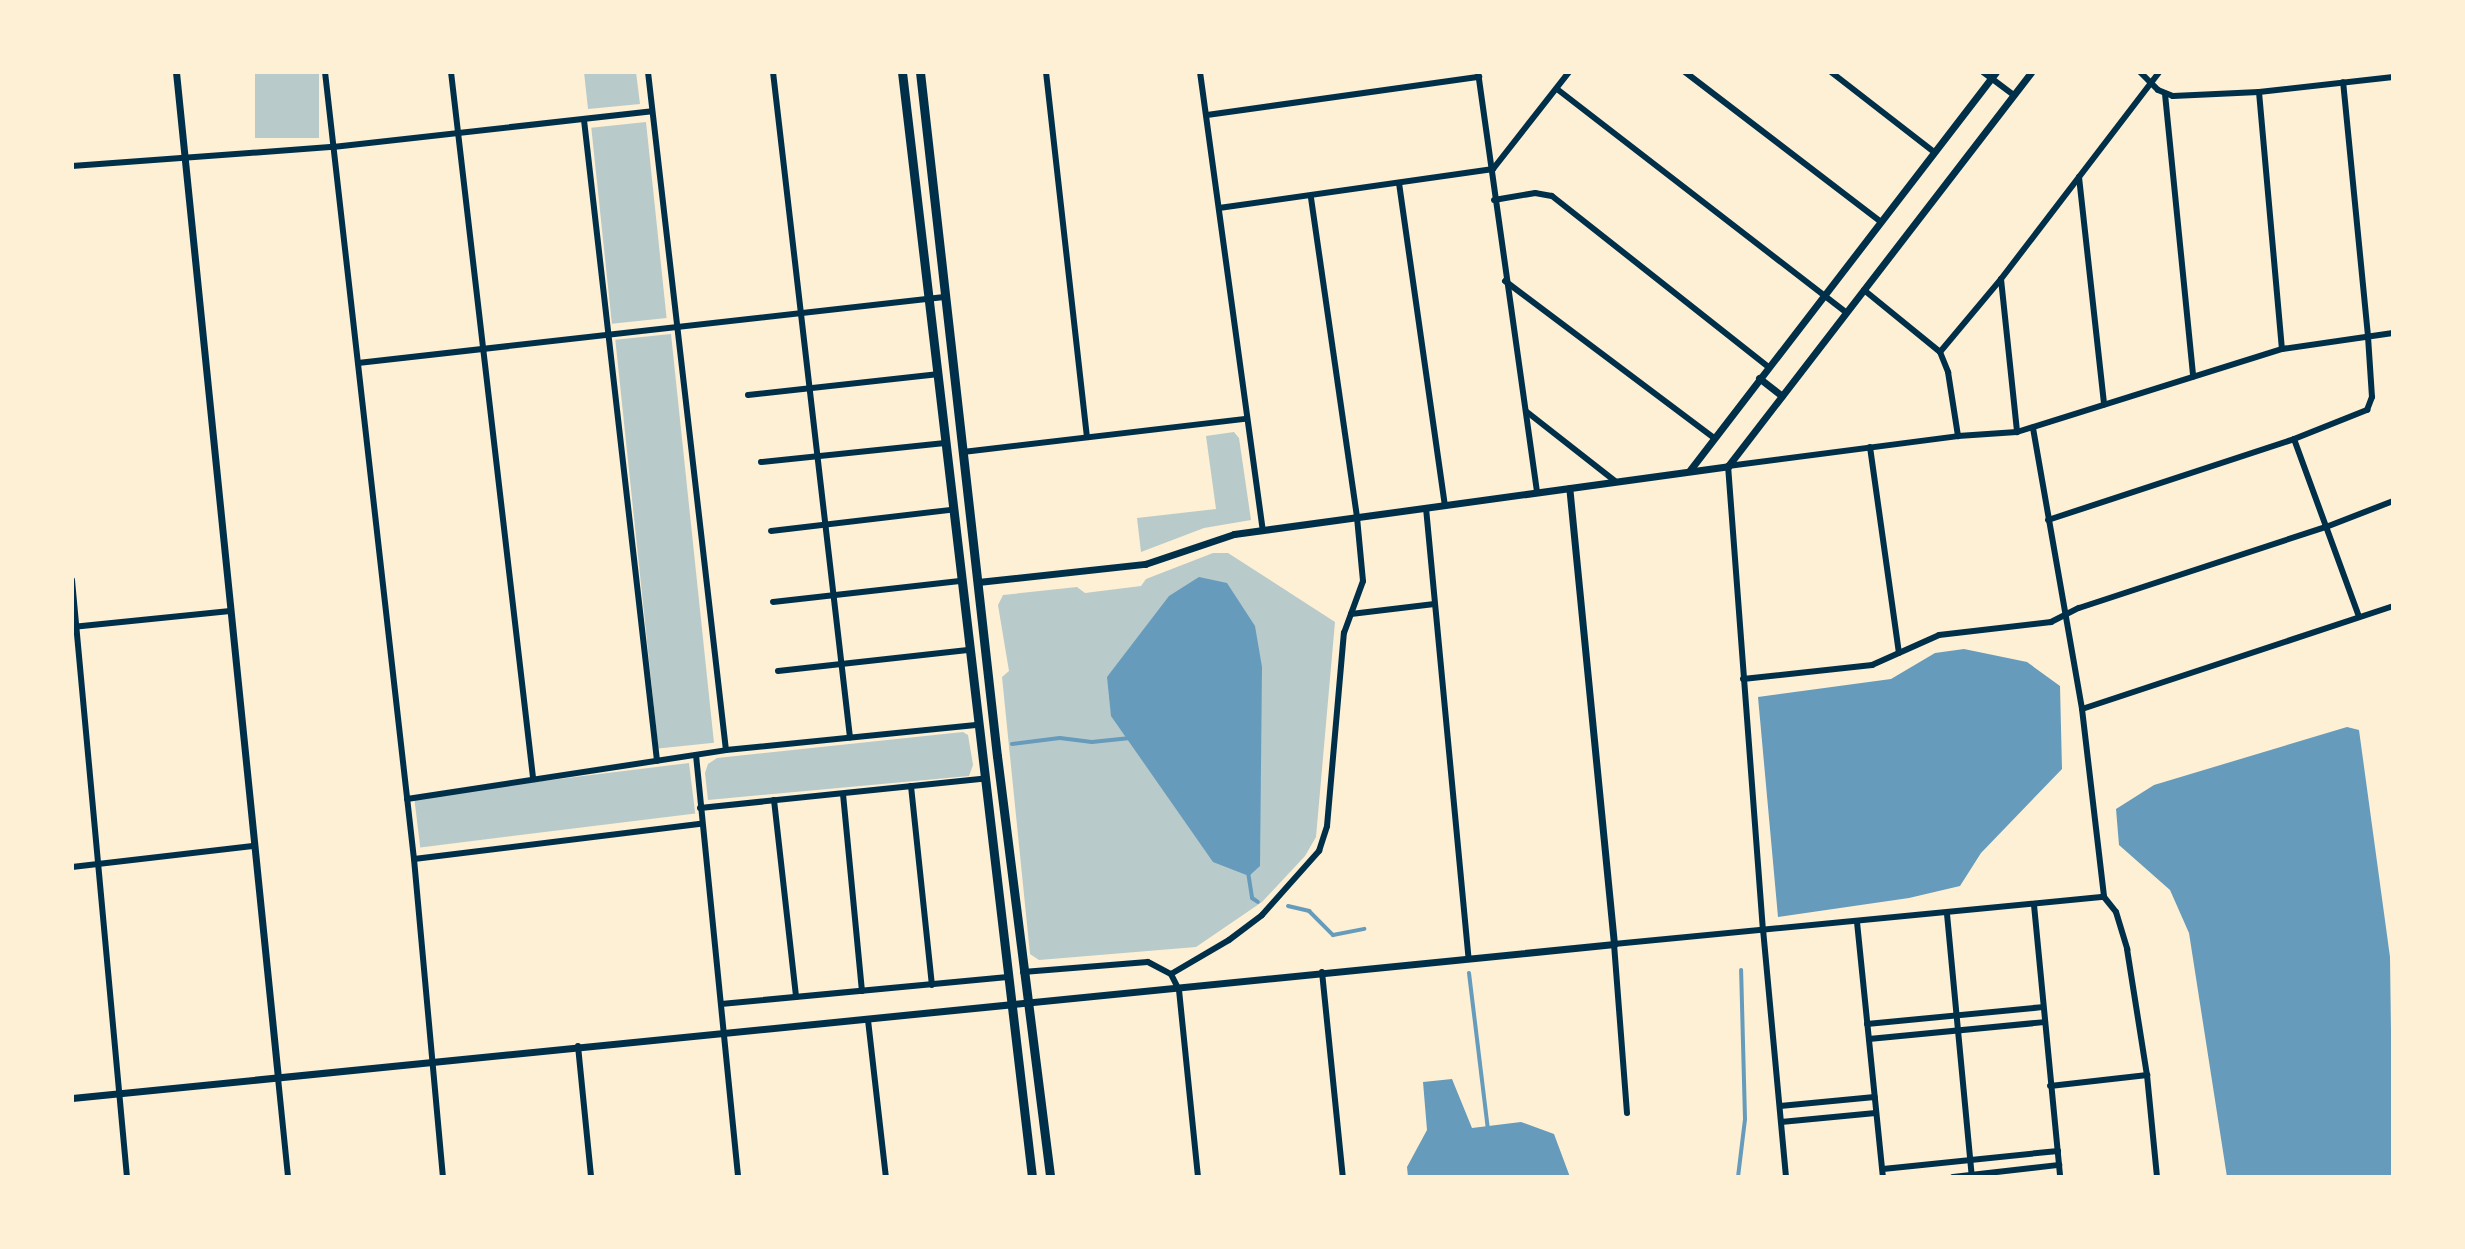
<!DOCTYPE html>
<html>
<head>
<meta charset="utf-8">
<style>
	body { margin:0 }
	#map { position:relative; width:2465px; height:1249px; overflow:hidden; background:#fdf0d5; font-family:Figtree,sans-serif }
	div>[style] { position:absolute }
	.green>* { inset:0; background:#b9caca; transform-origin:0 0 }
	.water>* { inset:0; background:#669bbc }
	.stream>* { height:4px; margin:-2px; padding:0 2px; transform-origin:2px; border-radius:2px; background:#669bbc }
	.minor>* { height:6px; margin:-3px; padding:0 3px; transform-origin:3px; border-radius:3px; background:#003049 }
	.tertiary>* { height:7px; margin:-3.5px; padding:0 3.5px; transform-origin:3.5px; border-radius:3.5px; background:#003049 }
	.primary>* { height:9px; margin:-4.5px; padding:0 4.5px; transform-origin:4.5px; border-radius:4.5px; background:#003049 }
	span { translate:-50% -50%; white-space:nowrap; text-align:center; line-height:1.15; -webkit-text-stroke:8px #fdf0d5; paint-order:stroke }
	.frame { position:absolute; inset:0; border:74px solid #fdf0d5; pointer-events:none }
</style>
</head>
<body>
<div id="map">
	<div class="green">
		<div style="left:255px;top:72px;width:64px;height:66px"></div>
		<div style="clip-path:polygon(584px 72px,636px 72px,640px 104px,588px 109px)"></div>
		<div style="left:646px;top:122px;width:197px;height:55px;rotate:84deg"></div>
		<div style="left:671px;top:334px;width:411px;height:56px;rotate:84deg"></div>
		<div style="clip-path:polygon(1234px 432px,1239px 438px,1251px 520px,1204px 528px,1141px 552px,1137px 518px,1216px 509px,1206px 436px)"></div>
		<div style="clip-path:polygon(1213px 553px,1228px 553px,1335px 622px,1316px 837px,1305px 856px,1262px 902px,1196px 947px,1039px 960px,1030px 954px,1002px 677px,1009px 671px,998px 605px,1003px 595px,1077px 587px,1085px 593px,1141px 586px,1146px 579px)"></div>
		<div style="clip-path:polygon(963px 732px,968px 735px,973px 765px,969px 776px,708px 800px,705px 773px,708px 764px,717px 758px)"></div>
		<div style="left:689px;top:763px;width:51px;height:277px;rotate:83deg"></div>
	</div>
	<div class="water">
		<div style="clip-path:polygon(1199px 577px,1227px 583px,1255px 626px,1262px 667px,1260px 866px,1249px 876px,1213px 862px,1111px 716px,1107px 677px,1169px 596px)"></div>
		<div style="clip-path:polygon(1964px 649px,2027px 662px,2060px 686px,2062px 769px,1981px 853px,1960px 886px,1909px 898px,1778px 917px,1758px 697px,1891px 679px,1935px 653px)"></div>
		<div style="clip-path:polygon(2347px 727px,2359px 730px,2390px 957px,2393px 1177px,2227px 1177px,2189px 933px,2170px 890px,2119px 845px,2116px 809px,2154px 785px)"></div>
		<div style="clip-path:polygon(1452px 1079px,1472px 1128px,1521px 1122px,1554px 1134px,1570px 1177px,1408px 1177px,1407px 1167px,1427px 1130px,1423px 1082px)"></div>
	</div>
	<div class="stream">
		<div style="left:1012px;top:744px;width:48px;rotate:-7.1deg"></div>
		<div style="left:1060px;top:738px;width:32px;rotate:7deg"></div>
		<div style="left:1092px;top:742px;width:36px;rotate:-6deg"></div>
		<div style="left:1248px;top:872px;width:26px;rotate:81deg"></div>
		<div style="left:1252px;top:898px;width:7px;rotate:34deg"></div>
		<div style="left:1288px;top:906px;width:22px;rotate:13deg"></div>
		<div style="left:1309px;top:911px;width:34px;rotate:45deg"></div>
		<div style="left:1333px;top:935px;width:32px;rotate:-11deg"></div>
		<div style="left:1469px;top:973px;width:157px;rotate:83.1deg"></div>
		<div style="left:1738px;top:1177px;width:58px;rotate:-83.1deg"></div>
		<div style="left:1745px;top:1119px;width:149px;rotate:-91.5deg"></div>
	</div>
	<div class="minor">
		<div style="left:325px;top:72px;width:792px;rotate:83.55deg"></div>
		<div style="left:414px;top:859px;width:319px;rotate:84.8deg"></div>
		<div style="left:451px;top:72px;width:711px;rotate:83.37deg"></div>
		<div style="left:648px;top:72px;width:682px;rotate:83.44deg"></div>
		<div style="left:773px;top:72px;width:670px;rotate:83.4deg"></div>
		<div style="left:1046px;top:72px;width:366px;rotate:83.6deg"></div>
		<div style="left:1200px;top:72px;width:462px;rotate:82.2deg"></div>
		<div style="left:1478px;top:72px;width:425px;rotate:82deg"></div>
		<div style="left:1685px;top:72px;width:245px;rotate:37.4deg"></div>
		<div style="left:1831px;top:72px;width:129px;rotate:37.8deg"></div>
		<div style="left:1983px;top:72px;width:39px;rotate:37deg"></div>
		<div style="left:2140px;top:72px;width:25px;rotate:45deg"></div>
		<div style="left:2158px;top:90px;width:16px;rotate:22deg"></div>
		<div style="left:2173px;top:96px;width:86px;rotate:-2.7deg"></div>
		<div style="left:2259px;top:92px;width:135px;rotate:-6.4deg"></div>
		<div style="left:1557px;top:89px;width:365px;rotate:37.7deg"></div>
		<div style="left:2259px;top:92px;width:258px;rotate:84.9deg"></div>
		<div style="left:2165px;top:94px;width:284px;rotate:84.3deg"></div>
		<div style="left:1207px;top:115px;width:275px;rotate:-8deg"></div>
		<div style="left:584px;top:120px;width:645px;rotate:83.5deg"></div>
		<div style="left:72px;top:166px;width:262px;rotate:-4.2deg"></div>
		<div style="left:333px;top:147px;width:321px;rotate:-6.4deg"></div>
		<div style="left:2079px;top:177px;width:229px;rotate:83.7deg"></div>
		<div style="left:1399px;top:183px;width:326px;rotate:81.9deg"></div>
		<div style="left:1494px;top:200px;width:42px;rotate:-9.7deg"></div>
		<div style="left:1535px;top:193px;width:17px;rotate:10deg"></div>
		<div style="left:1552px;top:196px;width:274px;rotate:38.3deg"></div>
		<div style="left:1219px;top:208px;width:277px;rotate:-8.1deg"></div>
		<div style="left:1493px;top:169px;width:123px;rotate:-51.9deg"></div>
		<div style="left:2001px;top:279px;width:154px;rotate:84deg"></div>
		<div style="left:1505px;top:281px;width:260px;rotate:36.9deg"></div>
		<div style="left:1864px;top:290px;width:98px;rotate:39.2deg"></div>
		<div style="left:1940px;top:352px;width:22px;rotate:68deg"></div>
		<div style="left:1948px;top:372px;width:65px;rotate:81.1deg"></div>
		<div style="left:1940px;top:352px;width:95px;rotate:-50.1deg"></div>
		<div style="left:2001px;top:279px;width:260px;rotate:-52.6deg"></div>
		<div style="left:358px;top:363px;width:590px;rotate:-6.43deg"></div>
		<div style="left:748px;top:395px;width:190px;rotate:-6.3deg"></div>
		<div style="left:1527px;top:412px;width:112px;rotate:38.1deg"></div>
		<div style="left:2033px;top:428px;width:285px;rotate:80.1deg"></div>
		<div style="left:2082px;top:709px;width:189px;rotate:83.3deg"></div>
		<div style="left:2294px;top:439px;width:189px;rotate:69.9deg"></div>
		<div style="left:1870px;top:447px;width:208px;rotate:82deg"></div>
		<div style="left:963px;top:452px;width:284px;rotate:-6.7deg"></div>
		<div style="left:761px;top:462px;width:185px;rotate:-5.9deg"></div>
		<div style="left:1426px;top:508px;width:453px;rotate:84.6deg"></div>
		<div style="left:2048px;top:520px;width:259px;rotate:-18.2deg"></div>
		<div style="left:2294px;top:439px;width:79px;rotate:-21.7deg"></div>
		<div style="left:2367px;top:410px;width:14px;rotate:-69deg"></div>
		<div style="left:2372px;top:397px;width:61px;rotate:-93.8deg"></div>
		<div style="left:2368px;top:336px;width:255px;rotate:-95.6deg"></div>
		<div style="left:771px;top:531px;width:181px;rotate:-6.7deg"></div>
		<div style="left:72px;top:580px;width:600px;rotate:84.74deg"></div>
		<div style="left:773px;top:602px;width:188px;rotate:-6.4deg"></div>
		<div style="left:1351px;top:614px;width:84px;rotate:-6.9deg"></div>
		<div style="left:72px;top:627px;width:159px;rotate:-5.8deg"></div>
		<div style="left:778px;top:671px;width:191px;rotate:-6.3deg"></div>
		<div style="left:1743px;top:679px;width:130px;rotate:-6.2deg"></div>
		<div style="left:1872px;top:665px;width:73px;rotate:-24.1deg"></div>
		<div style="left:1939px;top:635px;width:113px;rotate:-6.6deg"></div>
		<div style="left:2051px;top:622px;width:31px;rotate:-27deg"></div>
		<div style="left:2079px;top:608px;width:260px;rotate:-18.2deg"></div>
		<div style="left:2326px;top:527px;width:72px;rotate:-21.2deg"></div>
		<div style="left:2082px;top:709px;width:328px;rotate:-18.3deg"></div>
		<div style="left:696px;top:755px;width:424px;rotate:84.3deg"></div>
		<div style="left:911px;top:786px;width:200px;rotate:84deg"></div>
		<div style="left:843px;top:794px;width:198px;rotate:84.5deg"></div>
		<div style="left:407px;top:799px;width:323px;rotate:-8.7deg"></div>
		<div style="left:726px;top:750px;width:251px;rotate:-5.7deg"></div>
		<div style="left:774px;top:800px;width:198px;rotate:83.6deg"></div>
		<div style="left:700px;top:808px;width:284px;rotate:-5.9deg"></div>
		<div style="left:414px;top:859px;width:289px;rotate:-7deg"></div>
		<div style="left:72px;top:867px;width:182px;rotate:-6.6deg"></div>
		<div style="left:2104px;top:897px;width:19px;rotate:51deg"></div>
		<div style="left:2116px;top:912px;width:39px;rotate:73deg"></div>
		<div style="left:2127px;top:949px;width:128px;rotate:81deg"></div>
		<div style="left:2147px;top:1075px;width:102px;rotate:84.4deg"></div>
		<div style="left:2034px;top:905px;width:273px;rotate:84.5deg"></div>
		<div style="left:1947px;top:914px;width:264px;rotate:84.6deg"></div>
		<div style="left:1857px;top:922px;width:256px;rotate:84.2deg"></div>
		<div style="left:1023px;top:972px;width:125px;rotate:-4.6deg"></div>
		<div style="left:1148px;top:962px;width:26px;rotate:28deg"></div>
		<div style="left:1322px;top:972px;width:206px;rotate:84.2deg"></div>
		<div style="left:721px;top:1004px;width:288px;rotate:-5.4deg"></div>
		<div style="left:868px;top:1020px;width:158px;rotate:83.5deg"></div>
		<div style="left:1867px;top:1024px;width:176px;rotate:-5.5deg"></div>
		<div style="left:1869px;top:1039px;width:176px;rotate:-5.5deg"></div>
		<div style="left:578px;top:1046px;width:132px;rotate:84.3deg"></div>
		<div style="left:278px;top:1078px;width:100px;rotate:84.2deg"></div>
		<div style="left:2050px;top:1086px;width:98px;rotate:-6.5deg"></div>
		<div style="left:1780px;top:1106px;width:95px;rotate:-5.4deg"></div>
		<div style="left:1627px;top:1113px;width:169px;rotate:-94.4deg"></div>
		<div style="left:1614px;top:944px;width:492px;rotate:-5.5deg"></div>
		<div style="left:1781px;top:1122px;width:95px;rotate:-5.4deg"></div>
		<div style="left:1883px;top:1169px;width:176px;rotate:-5.9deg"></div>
		<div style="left:1198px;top:1177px;width:188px;rotate:-95.8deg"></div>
		<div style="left:1179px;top:990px;width:18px;rotate:-117deg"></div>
		<div style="left:1171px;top:974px;width:67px;rotate:-30.4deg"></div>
		<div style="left:1229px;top:940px;width:41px;rotate:-37.1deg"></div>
		<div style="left:1262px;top:915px;width:86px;rotate:-48.3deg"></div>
		<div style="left:1319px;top:851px;width:26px;rotate:-72deg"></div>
		<div style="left:1327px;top:826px;width:194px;rotate:-85deg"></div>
		<div style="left:1344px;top:633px;width:55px;rotate:-69.9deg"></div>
		<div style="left:1363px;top:581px;width:64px;rotate:-95.4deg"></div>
		<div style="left:1357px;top:517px;width:324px;rotate:-98.2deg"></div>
		<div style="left:1786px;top:1177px;width:247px;rotate:-95.3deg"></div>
		<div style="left:1763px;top:931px;width:466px;rotate:-94.3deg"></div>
		<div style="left:1728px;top:466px;width:232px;rotate:-7.4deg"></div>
		<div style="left:1958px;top:436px;width:59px;rotate:-3.9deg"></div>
		<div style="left:2017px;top:432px;width:278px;rotate:-17.4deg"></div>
		<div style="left:2282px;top:349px;width:112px;rotate:-8.2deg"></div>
		<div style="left:1953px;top:1177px;width:107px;rotate:-6.5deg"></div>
	</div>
	<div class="tertiary">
		<div style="left:176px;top:72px;width:1011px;rotate:84.21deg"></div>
		<div style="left:1759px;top:378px;width:29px;rotate:38deg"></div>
		<div style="left:1690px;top:470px;width:502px;rotate:-52.45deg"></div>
		<div style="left:978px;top:582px;width:168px;rotate:-6.2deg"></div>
		<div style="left:1145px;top:564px;width:94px;rotate:-18.6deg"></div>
		<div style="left:1234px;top:534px;width:499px;rotate:-7.8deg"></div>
		<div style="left:1728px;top:466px;width:497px;rotate:-52.4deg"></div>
		<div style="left:72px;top:1098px;width:1550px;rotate:-5.7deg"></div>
		<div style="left:1614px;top:944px;width:458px;rotate:-95.6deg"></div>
	</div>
	<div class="primary">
		<div style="left:902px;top:72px;width:1113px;rotate:83.29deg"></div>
		<div style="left:920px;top:72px;width:688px;rotate:83.58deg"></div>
		<div style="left:997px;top:756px;width:424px;rotate:82.8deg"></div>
	</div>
	<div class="frame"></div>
</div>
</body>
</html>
